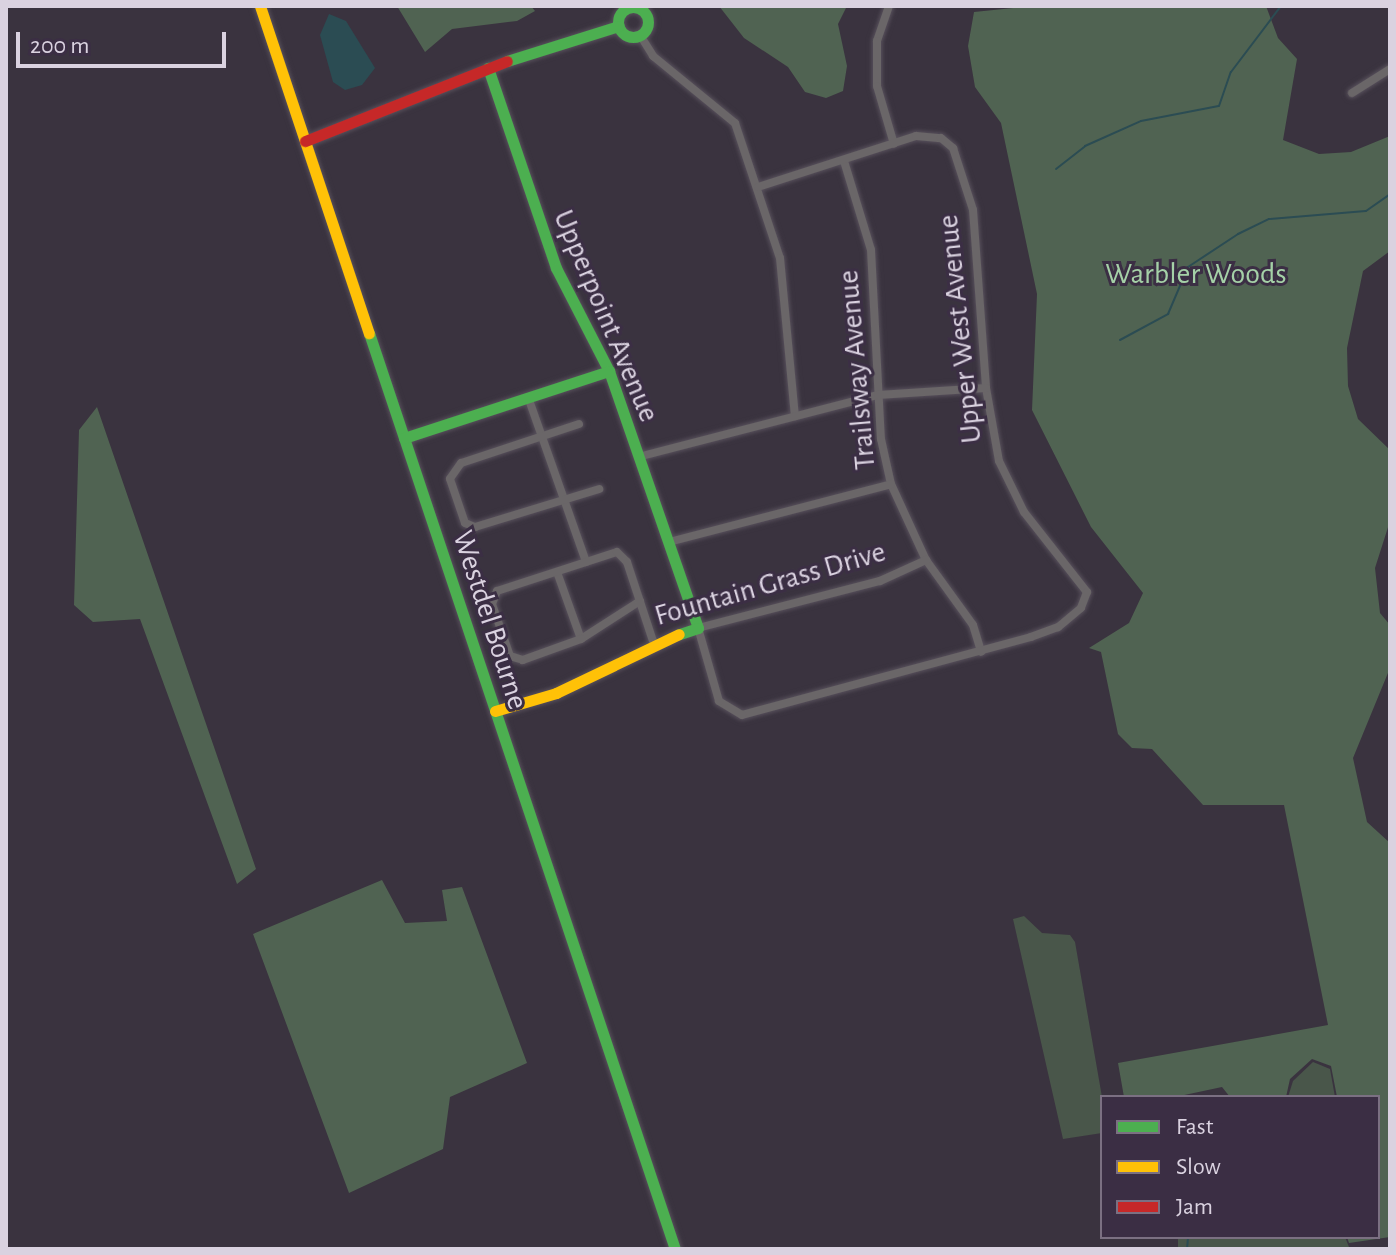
<!DOCTYPE html>
<html>
<head>
<meta charset="utf-8">
<style>
	body { margin:0 }
	#map { position:relative; width:1396px; height:1255px; overflow:hidden; background:#3a333f; font-family:"Alegreya Sans",sans-serif }
	div>[style] { position:absolute }
	.green>* { inset:0; background:#49564a }
	.forest>* { inset:0; background:#506352 }
	.water>* { inset:0; background:#2b4c53 }
	.stream>* { height:2px; margin:-1px; padding:0 1px; transform-origin:1px; border-radius:1px; background:#2b4c53 }
	.roads { filter:drop-shadow(0 0 2px #57505b) drop-shadow(0 0 2px #57505b) }
	.street>* { height:8px; margin:-4px; padding:0 4px; transform-origin:4px; border-radius:4px; background:#6a6668 }
	.fast>* { height:11px; margin:-5.5px; padding:0 5.5px; transform-origin:5.5px; border-radius:5.5px; background:#4caf50 }
	.fast>.ring { margin:-5.5px; padding:0; box-sizing:content-box; background:none; border:11px solid #4caf50; border-radius:50% }
	.slow>* { height:11px; margin:-5.5px; padding:0 5.5px; transform-origin:5.5px; border-radius:5.5px; background:#ffc107 }
	.jam>* { height:11px; margin:-5.5px; padding:0 5.5px; transform-origin:5.5px; border-radius:5.5px; background:#c62828 }
	span { translate:-50% -50%; white-space:nowrap; text-align:center; line-height:1.15; -webkit-text-stroke:6px #3b2e44; paint-order:stroke }
	.park-label { font-size:30px; color:#a5d1a7 }
	.street-label { font-size:30px; color:#dad2e0 }
	.frame { position:absolute; inset:0; border:8px solid #dad2e0; pointer-events:none }
	.legend { position:absolute; left:1100px; top:1095px; width:280px; height:144px; box-sizing:border-box; background:#3b2e44; border:2px solid #7b7082; margin:0; padding:10px 14px; list-style:none; font-size:24px; color:#dad2e0 }
	.legend li { display:flex; align-items:center; gap:16px; height:40px }
	.legend b { width:40px; border:2px solid #7b7082 }
	.scale { position:absolute; left:16px; top:32px; width:210px; height:36px; box-sizing:border-box; border:4px solid #dad2e0; border-top:0; padding-left:10px; font-size:24px; line-height:28px; white-space:nowrap; color:#dad2e0; -webkit-text-stroke:6px #3b2e44; paint-order:stroke }
</style>
</head>
<body>
<div id="map">
	<div class="green">
		<div style="clip-path:polygon(1024px 916px,1042px 933px,1070px 935px,1075px 942px,1102px 1097px,1102px 1133px,1063px 1139px,1013px 919px)"></div>
		<div style="clip-path:polygon(1313px 1062px,1330px 1069px,1335px 1097px,1288px 1097px,1293px 1081px)"></div>
		<div style="clip-path:polygon(1178px 1237px,1345px 1237px,1349px 1247px,1178px 1249px)"></div>
	</div>
	<div class="forest">
		<div style="clip-path:polygon(397px 6px,531px 6px,535px 11px,517px 21px,452px 29px,425px 52px)"></div>
		<div style="clip-path:polygon(719px 6px,847px 6px,838px 24px,847px 66px,843px 91px,826px 98px,805px 92px,788px 67px,744px 38px)"></div>
		<div style="clip-path:polygon(1034px 6px,1266px 6px,1278px 38px,1297px 59px,1283px 140px,1319px 154px,1351px 152px,1390px 136px,1390px 251px,1363px 271px,1347px 348px,1348px 386px,1358px 419px,1390px 450px,1390px 521px,1375px 568px,1380px 613px,1390px 625px,1390px 668px,1353px 758px,1367px 822px,1390px 843px,1390px 1237px,1349px 1243px,1347px 1237px,1378px 1237px,1378px 1097px,1337px 1097px,1331px 1066px,1312px 1059px,1290px 1079px,1286px 1097px,1230px 1097px,1222px 1087px,1175px 1097px,1124px 1097px,1118px 1063px,1328px 1025px,1284px 805px,1203px 805px,1152px 749px,1132px 748px,1118px 734px,1101px 652px,1089px 648px,1129px 623px,1143px 593px,1091px 527px,1032px 410px,1037px 294px,1001px 123px,975px 87px,968px 46px,974px 12px)"></div>
		<div style="clip-path:polygon(97px 407px,256px 869px,237px 884px,140px 619px,93px 622px,74px 605px,79px 430px)"></div>
		<div style="clip-path:polygon(382px 880px,405px 923px,447px 921px,442px 890px,462px 887px,527px 1063px,450px 1097px,443px 1149px,349px 1193px,253px 934px)"></div>
	</div>
	<div class="water">
		<div style="clip-path:polygon(329px 14px,346px 21px,375px 68px,362px 85px,345px 90px,333px 82px,320px 35px)"></div>
	</div>
	<div class="stream">
		<div style="left:1056px;top:169px;width:37px;rotate:-38deg"></div>
		<div style="left:1085px;top:146px;width:61px;rotate:-24.1deg"></div>
		<div style="left:1141px;top:121px;width:79px;rotate:-10.9deg"></div>
		<div style="left:1219px;top:106px;width:36px;rotate:-71deg"></div>
		<div style="left:1231px;top:72px;width:83px;rotate:-52.9deg"></div>
		<div style="left:1120px;top:340px;width:55px;rotate:-28.4deg"></div>
		<div style="left:1168px;top:314px;width:51px;rotate:-66.9deg"></div>
		<div style="left:1188px;top:267px;width:60px;rotate:-33.4deg"></div>
		<div style="left:1238px;top:234px;width:34px;rotate:-26deg"></div>
		<div style="left:1269px;top:219px;width:97px;rotate:-4.7deg"></div>
		<div style="left:1366px;top:211px;width:29px;rotate:-35deg"></div>
		<div style="left:1187px;top:1249px;width:12px;rotate:-85deg"></div>
	</div>
	<div class="roads">
		<div class="street">
			<div style="left:889px;top:6px;width:37px;rotate:109deg"></div>
			<div style="left:877px;top:41px;width:45px;rotate:90deg"></div>
			<div style="left:877px;top:86px;width:60px;rotate:73.7deg"></div>
			<div style="left:640px;top:35px;width:25px;rotate:58deg"></div>
			<div style="left:653px;top:56px;width:106px;rotate:39.3deg"></div>
			<div style="left:735px;top:123px;width:142px;rotate:71.6deg"></div>
			<div style="left:780px;top:258px;width:159px;rotate:84.6deg"></div>
			<div style="left:1352px;top:93px;width:45px;rotate:-32.3deg"></div>
			<div style="left:844px;top:161px;width:93px;rotate:73.1deg"></div>
			<div style="left:871px;top:250px;width:189px;rotate:87deg"></div>
			<div style="left:881px;top:439px;width:46px;rotate:77.5deg"></div>
			<div style="left:891px;top:484px;width:84px;rotate:65.3deg"></div>
			<div style="left:926px;top:560px;width:80px;rotate:54.1deg"></div>
			<div style="left:973px;top:625px;width:28px;rotate:73deg"></div>
			<div style="left:758px;top:187px;width:166px;rotate:-17.9deg"></div>
			<div style="left:916px;top:136px;width:25px;rotate:5deg"></div>
			<div style="left:941px;top:138px;width:16px;rotate:40deg"></div>
			<div style="left:953px;top:148px;width:65px;rotate:72.1deg"></div>
			<div style="left:973px;top:210px;width:178px;rotate:85.8deg"></div>
			<div style="left:986px;top:388px;width:74px;rotate:79.9deg"></div>
			<div style="left:999px;top:461px;width:57px;rotate:63.9deg"></div>
			<div style="left:1024px;top:512px;width:102px;rotate:51.8deg"></div>
			<div style="left:1087px;top:592px;width:17px;rotate:111deg"></div>
			<div style="left:1081px;top:608px;width:30px;rotate:140deg"></div>
			<div style="left:1058px;top:627px;width:29px;rotate:160deg"></div>
			<div style="left:1031px;top:637px;width:299px;rotate:164.9deg"></div>
			<div style="left:742px;top:715px;width:27px;rotate:-149deg"></div>
			<div style="left:719px;top:701px;width:76px;rotate:-106deg"></div>
			<div style="left:698px;top:628px;width:188px;rotate:-14.5deg"></div>
			<div style="left:880px;top:581px;width:51px;rotate:-24.5deg"></div>
			<div style="left:528px;top:397px;width:175px;rotate:70.6deg"></div>
			<div style="left:579px;top:424px;width:124px;rotate:161.7deg"></div>
			<div style="left:461px;top:463px;width:19px;rotate:125deg"></div>
			<div style="left:450px;top:479px;width:46px;rotate:71.2deg"></div>
			<div style="left:465px;top:523px;width:11px;rotate:22deg"></div>
			<div style="left:475px;top:527px;width:130px;rotate:-17deg"></div>
			<div style="left:638px;top:457px;width:248px;rotate:-14.5deg"></div>
			<div style="left:878px;top:395px;width:108px;rotate:-3.7deg"></div>
			<div style="left:669px;top:542px;width:229px;rotate:-14.6deg"></div>
			<div style="left:557px;top:572px;width:71px;rotate:70.3deg"></div>
			<div style="left:640px;top:601px;width:70px;rotate:147.2deg"></div>
			<div style="left:581px;top:639px;width:62px;rotate:160.1deg"></div>
			<div style="left:523px;top:660px;width:14px;rotate:-163deg"></div>
			<div style="left:510px;top:656px;width:55px;rotate:-109.1deg"></div>
			<div style="left:492px;top:604px;width:14px;rotate:-69deg"></div>
			<div style="left:497px;top:591px;width:126px;rotate:-18deg"></div>
			<div style="left:617px;top:552px;width:14px;rotate:45deg"></div>
			<div style="left:627px;top:562px;width:83px;rotate:71.8deg"></div>
		</div>
		<div class="fast">
			<div class="ring" style="left:618px;top:7px;width:19px;height:19px"></div>
			<div style="left:507px;top:61px;width:117px;rotate:-17.4deg"></div>
			<div style="left:488px;top:68px;width:211px;rotate:71.2deg"></div>
			<div style="left:556px;top:268px;width:116px;rotate:62.8deg"></div>
			<div style="left:609px;top:371px;width:272px;rotate:70.9deg"></div>
			<div style="left:698px;top:628px;width:20px;rotate:162deg"></div>
			<div style="left:369px;top:333px;width:966px;rotate:71.53deg"></div>
			<div style="left:404px;top:438px;width:216px;rotate:-18.1deg"></div>
		</div>
		<div class="slow">
			<div style="left:260px;top:6px;width:345px;rotate:71.6deg"></div>
			<div style="left:495px;top:711px;width:64px;rotate:-16.4deg"></div>
			<div style="left:556px;top:693px;width:136px;rotate:-25.6deg"></div>
		</div>
		<div class="jam">
			<div style="left:305px;top:141px;width:217px;rotate:-21.6deg"></div>
		</div>
	</div>
	<div class="park-label">
		<span style="left:1196px;top:274px">Warbler Woods</span>
	</div>
	<div class="street-label">
		<span style="left:606px;top:316px;rotate:67deg">Upperpoint Avenue</span>
		<span style="left:960px;top:329px;rotate:-96deg">Upper West Avenue</span>
		<span style="left:857px;top:370px;rotate:-95deg">Trailsway Avenue</span>
		<span style="left:770px;top:584px;rotate:-16deg">Fountain Grass Drive</span>
		<span style="left:490px;top:620px;rotate:72deg">Westdel Bourne</span>
	</div>
	<div class="frame"></div>
	<ul class="legend">
	<li><b style="height:10px;background:#4caf50"></b>Fast</li>
	<li><b style="height:10px;background:#ffc107"></b>Slow</li>
	<li><b style="height:10px;background:#c62828"></b>Jam</li>
	</ul>
	<div class="scale">200 m</div>
</div>
</body>
</html>
